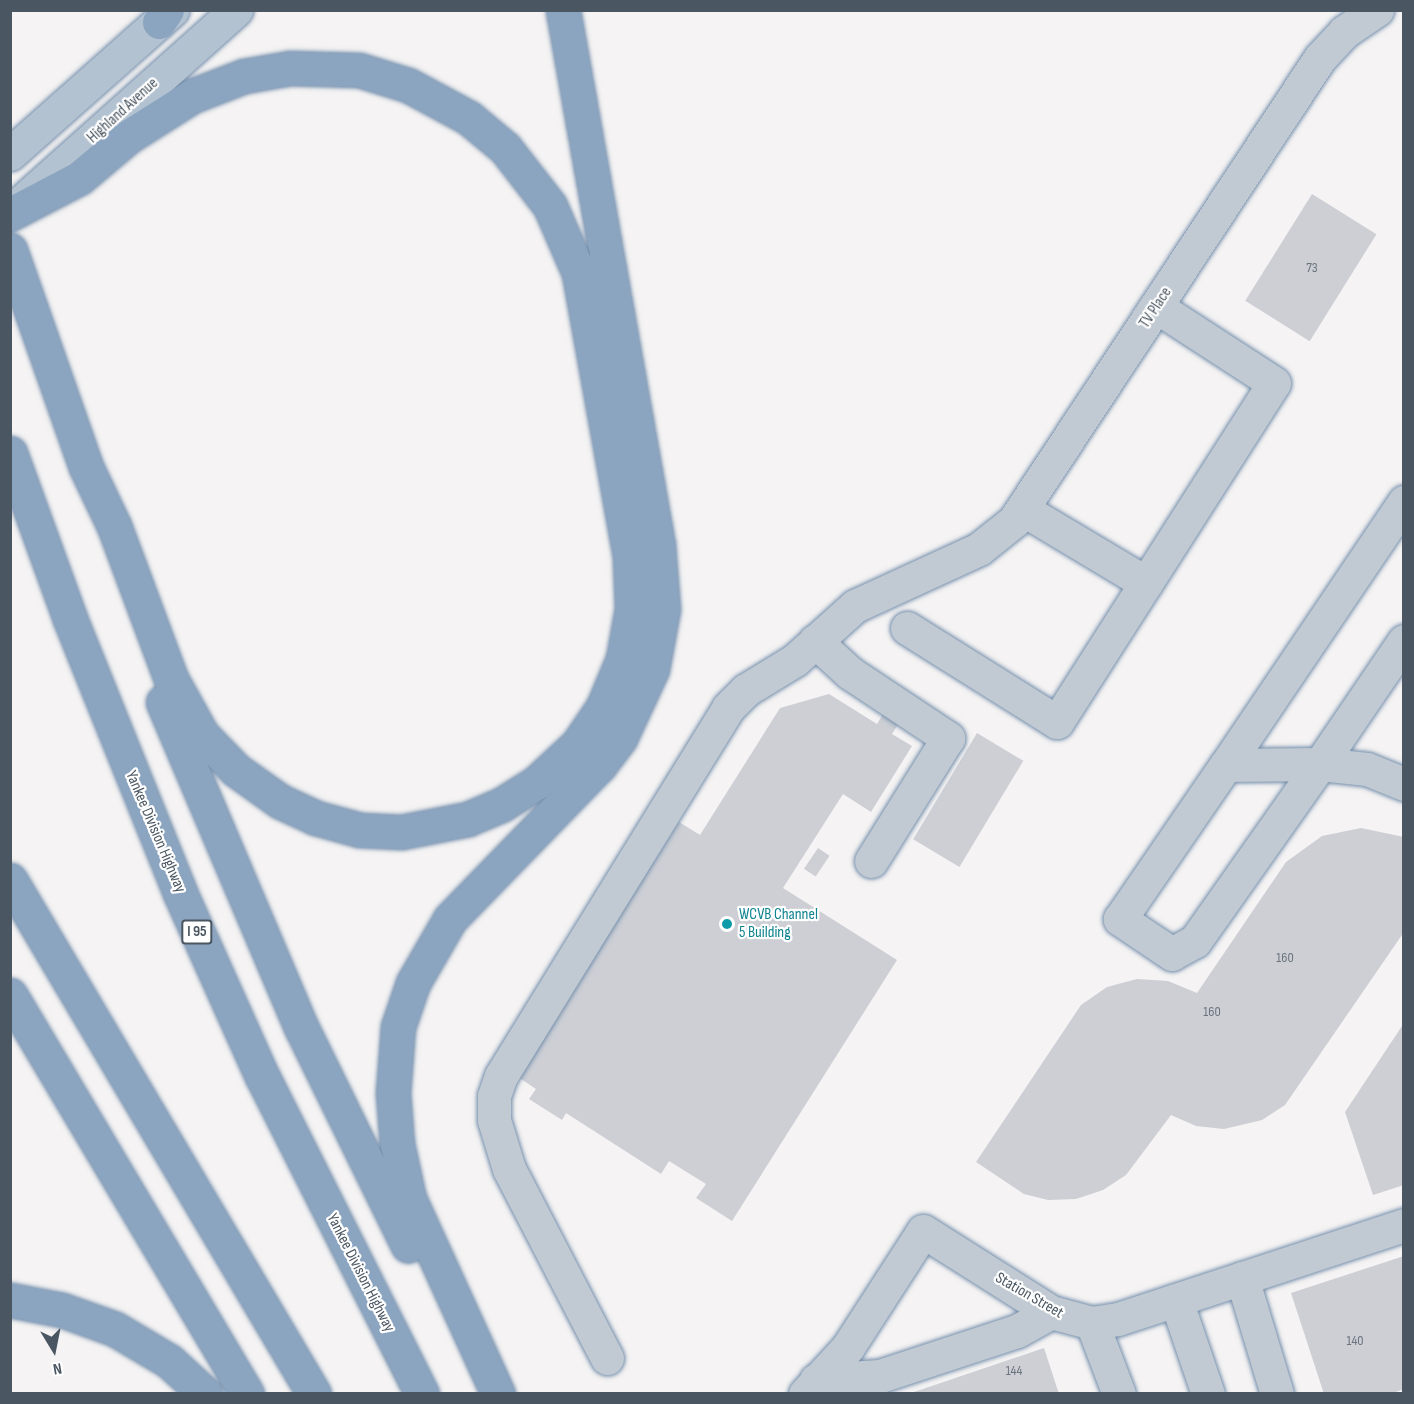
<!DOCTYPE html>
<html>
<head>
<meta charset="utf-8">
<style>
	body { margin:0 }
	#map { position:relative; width:1414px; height:1404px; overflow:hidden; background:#f5f3f3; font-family:"Sofia Sans Condensed",sans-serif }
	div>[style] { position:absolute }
	.building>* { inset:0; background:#cdcfd5; transform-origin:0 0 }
	.roads { filter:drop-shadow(0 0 2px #7690ad) drop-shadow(0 0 2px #7690ad) }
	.minor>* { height:33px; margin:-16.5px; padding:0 16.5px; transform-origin:16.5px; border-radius:16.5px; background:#c1cad2 }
	.major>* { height:33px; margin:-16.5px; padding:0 16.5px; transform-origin:16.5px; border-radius:16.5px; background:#b3c2d1 }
	.highway>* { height:33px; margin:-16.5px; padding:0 16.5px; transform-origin:16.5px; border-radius:16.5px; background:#8ba5c1 }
	.dots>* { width:16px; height:16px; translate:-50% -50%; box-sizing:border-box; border:3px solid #fff; border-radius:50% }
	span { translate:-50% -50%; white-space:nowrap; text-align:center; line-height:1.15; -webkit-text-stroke:4.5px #fff; paint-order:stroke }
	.number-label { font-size:14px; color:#6b747e }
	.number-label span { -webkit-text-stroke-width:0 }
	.shield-label span { padding:2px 4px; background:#fff; border:2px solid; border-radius:4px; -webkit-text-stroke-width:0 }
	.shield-label { font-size:15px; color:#4a5661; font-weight:700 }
	.street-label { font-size:16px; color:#4a5661 }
	.culture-label { font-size:16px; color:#0d838f }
	.left { translate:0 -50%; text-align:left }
	.frame { position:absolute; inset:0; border:12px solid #4a5661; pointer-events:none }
	.north { position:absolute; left:24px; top:1320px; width:60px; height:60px; -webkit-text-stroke:4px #fff; paint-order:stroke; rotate:170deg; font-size:16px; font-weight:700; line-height:24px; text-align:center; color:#4a5661 }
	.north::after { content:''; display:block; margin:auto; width:21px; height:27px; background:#4a5661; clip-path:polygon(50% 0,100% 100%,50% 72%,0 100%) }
</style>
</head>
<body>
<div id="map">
	<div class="building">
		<div style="left:1312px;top:194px;width:76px;height:126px;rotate:32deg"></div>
		<div style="clip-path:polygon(829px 694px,877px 724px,883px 714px,899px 723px,892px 734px,912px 746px,871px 812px,843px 794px,783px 888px,897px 960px,732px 1221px,696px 1198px,706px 1184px,669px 1161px,661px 1174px,566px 1113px,562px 1120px,529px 1099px,536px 1089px,518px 1077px,679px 822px,700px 835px,780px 708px)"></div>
		<div style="left:977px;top:733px;width:54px;height:124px;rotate:31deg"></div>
		<div style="clip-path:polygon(1361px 828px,1404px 837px,1404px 932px,1285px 1105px,1262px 1120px,1224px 1129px,1196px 1126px,1171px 1115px,1126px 1175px,1103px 1190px,1076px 1199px,1048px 1200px,1024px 1194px,976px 1162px,1081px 1005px,1107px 987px,1137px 979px,1168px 981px,1197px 993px,1286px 862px,1322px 836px)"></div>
		<div style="left:818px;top:848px;width:14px;height:25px;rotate:34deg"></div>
		<div style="clip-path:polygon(1404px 1023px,1404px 1185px,1373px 1195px,1345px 1112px)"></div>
		<div style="clip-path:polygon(1404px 1256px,1404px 1389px,1390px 1394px,1324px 1394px,1291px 1293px)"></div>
		<div style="clip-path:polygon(1044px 1348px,1059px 1394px,911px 1394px,911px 1393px)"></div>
	</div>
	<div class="roads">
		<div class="minor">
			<div style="left:1146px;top:583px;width:237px;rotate:-57.4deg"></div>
			<div style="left:1274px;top:383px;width:140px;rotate:-147deg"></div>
			<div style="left:907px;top:628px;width:177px;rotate:32.1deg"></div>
			<div style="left:1057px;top:722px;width:165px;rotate:-57.4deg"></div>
			<div style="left:1146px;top:583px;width:142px;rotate:-149.1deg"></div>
			<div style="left:815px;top:641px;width:47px;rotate:42.4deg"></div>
			<div style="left:850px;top:673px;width:118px;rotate:33.6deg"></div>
			<div style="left:948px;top:738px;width:145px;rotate:122deg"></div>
			<div style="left:1404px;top:641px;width:149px;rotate:124.3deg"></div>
			<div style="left:1320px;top:764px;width:217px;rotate:125.2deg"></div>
			<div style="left:1195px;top:941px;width:26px;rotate:151deg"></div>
			<div style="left:1172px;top:954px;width:63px;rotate:-146.1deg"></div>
			<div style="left:1120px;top:919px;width:187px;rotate:-55.5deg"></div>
			<div style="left:1226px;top:765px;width:94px;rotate:-0.6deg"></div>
			<div style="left:1320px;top:764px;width:47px;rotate:6.1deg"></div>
			<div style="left:1367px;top:769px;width:40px;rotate:22deg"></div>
			<div style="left:1226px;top:765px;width:318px;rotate:-55.9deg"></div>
			<div style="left:1242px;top:1278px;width:121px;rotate:73.2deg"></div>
			<div style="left:1176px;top:1300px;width:99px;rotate:71.2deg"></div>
			<div style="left:1092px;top:1323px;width:76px;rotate:69.2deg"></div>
			<div style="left:607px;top:1358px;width:213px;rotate:-117.4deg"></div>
			<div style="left:509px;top:1169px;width:51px;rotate:-107deg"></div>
			<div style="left:494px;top:1120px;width:24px;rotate:-90deg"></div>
			<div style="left:494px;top:1096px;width:21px;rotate:-71deg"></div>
			<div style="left:501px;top:1076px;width:432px;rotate:-58.3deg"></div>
			<div style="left:728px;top:708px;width:25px;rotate:-45deg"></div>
			<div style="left:746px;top:690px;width:57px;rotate:-31.5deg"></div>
			<div style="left:795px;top:660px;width:81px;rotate:-42deg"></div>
			<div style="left:855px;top:606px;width:136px;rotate:-24.7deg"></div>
			<div style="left:979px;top:549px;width:45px;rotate:-38.7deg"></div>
			<div style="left:1014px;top:521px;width:555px;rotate:-56.54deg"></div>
			<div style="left:1320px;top:58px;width:35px;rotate:-47deg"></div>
			<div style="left:1344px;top:32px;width:40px;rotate:-34deg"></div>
			<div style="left:816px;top:1380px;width:64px;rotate:-3.6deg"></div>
			<div style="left:880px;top:1376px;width:144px;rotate:-18.2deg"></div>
			<div style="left:1017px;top:1331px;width:39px;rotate:-29deg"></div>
			<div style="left:805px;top:1394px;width:64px;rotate:-47.5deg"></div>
			<div style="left:848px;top:1347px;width:138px;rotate:-57.1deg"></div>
			<div style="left:923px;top:1231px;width:151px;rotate:32.3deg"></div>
			<div style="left:1051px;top:1312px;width:42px;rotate:15deg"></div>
			<div style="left:1092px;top:1323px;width:26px;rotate:-9deg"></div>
			<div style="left:1118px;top:1319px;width:301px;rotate:-18.2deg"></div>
		</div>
		<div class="major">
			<div style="left:10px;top:154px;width:217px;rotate:-41.6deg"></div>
			<div style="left:20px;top:203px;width:290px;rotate:-41.8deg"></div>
		</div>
		<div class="highway">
			<div style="left:159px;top:22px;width:14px;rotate:-56deg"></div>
			<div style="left:10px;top:214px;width:78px;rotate:-27.6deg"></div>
			<div style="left:79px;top:178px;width:65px;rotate:-40deg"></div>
			<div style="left:129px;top:136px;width:75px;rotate:-32.4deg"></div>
			<div style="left:192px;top:96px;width:56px;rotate:-21deg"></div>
			<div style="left:244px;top:76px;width:47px;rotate:-9.9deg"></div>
			<div style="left:290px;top:68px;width:69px;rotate:1.7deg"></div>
			<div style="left:359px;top:70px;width:51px;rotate:17deg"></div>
			<div style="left:408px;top:85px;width:69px;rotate:28.4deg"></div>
			<div style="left:469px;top:118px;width:47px;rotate:39.8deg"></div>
			<div style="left:505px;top:148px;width:73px;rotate:52.2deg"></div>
			<div style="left:550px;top:206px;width:73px;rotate:66.6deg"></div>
			<div style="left:579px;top:273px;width:289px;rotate:79.8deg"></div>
			<div style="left:630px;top:557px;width:52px;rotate:87.8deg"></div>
			<div style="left:632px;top:609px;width:51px;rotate:100.2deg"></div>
			<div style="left:623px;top:659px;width:52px;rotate:112.6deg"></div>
			<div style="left:603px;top:707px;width:45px;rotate:124deg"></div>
			<div style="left:578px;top:744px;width:57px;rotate:137.1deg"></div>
			<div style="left:536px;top:783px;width:39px;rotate:148deg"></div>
			<div style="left:503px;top:804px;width:38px;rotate:157deg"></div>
			<div style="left:468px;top:819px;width:68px;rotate:169deg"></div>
			<div style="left:401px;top:832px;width:41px;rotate:-177.2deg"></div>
			<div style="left:360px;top:830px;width:46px;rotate:-164.7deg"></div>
			<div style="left:316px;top:818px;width:38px;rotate:-155deg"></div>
			<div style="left:281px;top:802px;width:55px;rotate:-144.6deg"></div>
			<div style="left:236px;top:770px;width:49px;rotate:-134.2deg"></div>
			<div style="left:202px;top:735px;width:64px;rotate:-119deg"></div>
			<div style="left:171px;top:679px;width:163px;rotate:-110.4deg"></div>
			<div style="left:114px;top:526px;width:65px;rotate:-115.4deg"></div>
			<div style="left:86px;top:467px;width:230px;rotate:-109.3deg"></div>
			<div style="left:10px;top:453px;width:177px;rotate:70.1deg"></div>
			<div style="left:70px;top:619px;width:295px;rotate:68.1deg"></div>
			<div style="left:180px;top:893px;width:201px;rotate:65.9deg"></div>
			<div style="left:262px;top:1076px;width:356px;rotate:63.3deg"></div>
			<div style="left:163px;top:702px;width:355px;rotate:67deg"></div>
			<div style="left:302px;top:1029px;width:241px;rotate:63.9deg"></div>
			<div style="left:10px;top:880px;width:597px;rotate:59.4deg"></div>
			<div style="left:10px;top:995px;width:464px;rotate:59.3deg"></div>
			<div style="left:10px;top:1300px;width:53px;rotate:10.9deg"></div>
			<div style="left:62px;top:1310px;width:56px;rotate:19.7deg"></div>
			<div style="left:115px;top:1329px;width:63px;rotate:30.7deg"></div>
			<div style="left:169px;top:1361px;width:49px;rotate:42.5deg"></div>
			<div style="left:498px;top:1394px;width:214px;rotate:-114.5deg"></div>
			<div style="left:409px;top:1199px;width:56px;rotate:-102.3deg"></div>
			<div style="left:397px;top:1144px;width:51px;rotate:-94.5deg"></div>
			<div style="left:393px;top:1093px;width:66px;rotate:-85.7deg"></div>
			<div style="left:398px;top:1027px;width:46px;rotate:-71.2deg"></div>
			<div style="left:413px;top:983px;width:74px;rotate:-60deg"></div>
			<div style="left:450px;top:919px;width:214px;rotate:-45.8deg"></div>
			<div style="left:599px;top:766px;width:35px;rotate:-53deg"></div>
			<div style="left:620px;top:738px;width:76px;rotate:-65.1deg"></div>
			<div style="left:652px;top:669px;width:61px;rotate:-79.6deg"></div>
			<div style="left:663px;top:609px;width:64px;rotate:-94.5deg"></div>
			<div style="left:658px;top:545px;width:543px;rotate:-100.07deg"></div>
		</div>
	</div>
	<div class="dots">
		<div style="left:727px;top:924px;background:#0f9aa8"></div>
	</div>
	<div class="number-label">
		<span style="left:1312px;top:268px">73</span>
		<span style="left:1285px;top:958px">160</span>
		<span style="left:1212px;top:1012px">160</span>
		<span style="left:1355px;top:1341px">140</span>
		<span style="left:1014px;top:1371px">144</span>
	</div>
	<div class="shield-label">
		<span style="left:197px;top:932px">I 95</span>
	</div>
	<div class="street-label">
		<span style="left:123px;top:111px;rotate:-42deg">Highland Avenue</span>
		<span style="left:1156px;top:308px;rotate:-57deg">TV Place</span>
		<span style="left:155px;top:832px;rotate:67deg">Yankee Division Highway</span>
		<span style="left:360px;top:1273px;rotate:63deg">Yankee Division Highway</span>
		<span style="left:1029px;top:1296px;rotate:30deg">Station Street</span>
	</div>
	<div class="culture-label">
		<span class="left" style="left:739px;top:924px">WCVB Channel<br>5 Building</span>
	</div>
	<div class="frame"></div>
	<div class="north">N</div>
</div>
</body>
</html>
